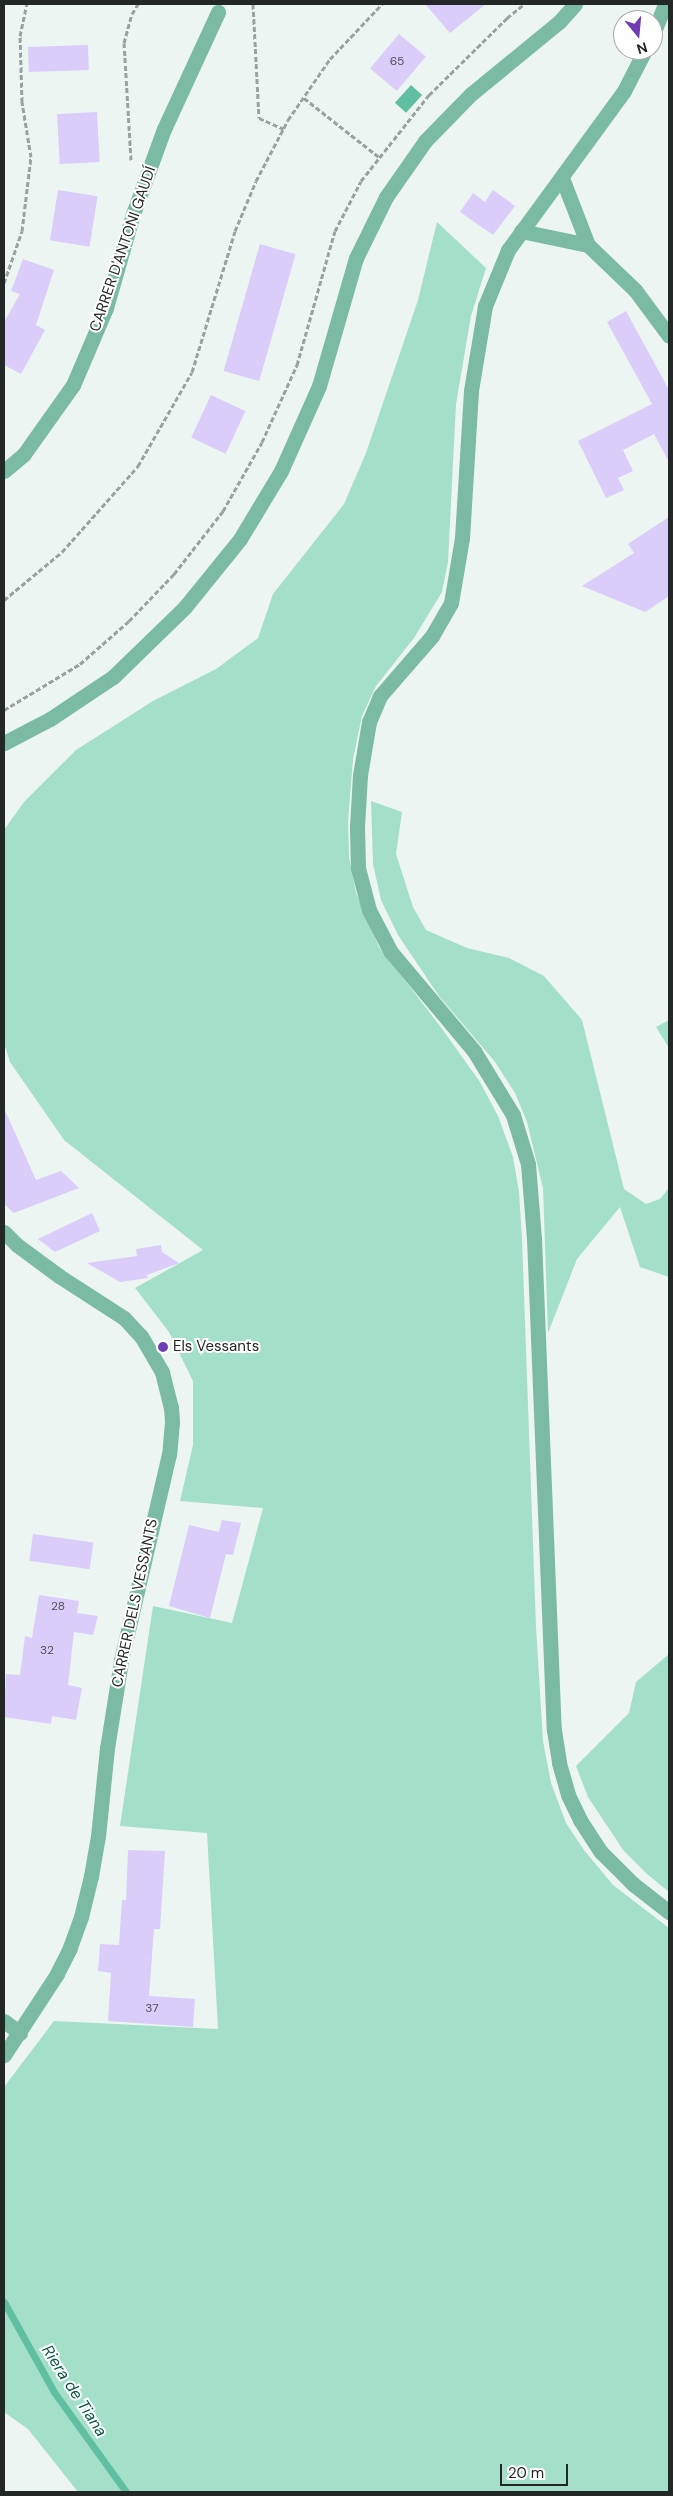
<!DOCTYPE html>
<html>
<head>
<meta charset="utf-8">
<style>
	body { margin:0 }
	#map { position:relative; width:673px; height:2496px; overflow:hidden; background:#ecf5f1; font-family:"DM Sans",sans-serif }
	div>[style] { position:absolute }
	.green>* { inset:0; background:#a4dfc9 }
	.water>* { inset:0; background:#60bfa0; transform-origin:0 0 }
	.stream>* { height:7px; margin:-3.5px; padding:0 3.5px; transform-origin:3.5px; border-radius:3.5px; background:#60bfa0 }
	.building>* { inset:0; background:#dacdf9; transform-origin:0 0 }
	.path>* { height:3px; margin-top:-1.5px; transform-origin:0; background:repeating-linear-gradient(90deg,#9aa19e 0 5px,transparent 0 7.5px) }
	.minor>* { height:15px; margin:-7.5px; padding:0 7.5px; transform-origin:7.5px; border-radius:7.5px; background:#7bbba4 }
	.tertiary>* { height:15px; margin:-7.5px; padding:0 7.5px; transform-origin:7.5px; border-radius:7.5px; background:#7bbba4 }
	.dots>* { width:14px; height:14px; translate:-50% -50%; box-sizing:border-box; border:2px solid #fff; border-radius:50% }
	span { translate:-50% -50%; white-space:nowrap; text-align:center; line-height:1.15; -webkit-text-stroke:4px #fff; paint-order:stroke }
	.number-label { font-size:12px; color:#51505a }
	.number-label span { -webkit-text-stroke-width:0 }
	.street-label { font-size:15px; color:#232725 }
	.poi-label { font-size:15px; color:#232725 }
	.left { translate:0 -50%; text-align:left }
	.water-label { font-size:16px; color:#095a45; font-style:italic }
	.frame { position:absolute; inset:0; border:5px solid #232725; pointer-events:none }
	.north { position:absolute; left:613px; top:10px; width:50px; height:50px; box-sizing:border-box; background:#fff; border:1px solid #a7a9a8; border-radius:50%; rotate:163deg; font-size:14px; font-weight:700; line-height:20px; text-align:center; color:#232725 }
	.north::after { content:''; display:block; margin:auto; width:18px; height:22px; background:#703db4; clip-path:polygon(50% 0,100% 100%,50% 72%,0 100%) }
	.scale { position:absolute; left:500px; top:2464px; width:68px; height:22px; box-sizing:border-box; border:2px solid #232725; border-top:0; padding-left:6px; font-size:15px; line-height:18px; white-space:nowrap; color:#232725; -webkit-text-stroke:4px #fff; paint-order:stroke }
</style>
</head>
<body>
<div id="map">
	<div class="green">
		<div style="clip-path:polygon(437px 222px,486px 268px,471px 316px,456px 404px,448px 562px,442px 592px,414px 638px,376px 686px,362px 716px,353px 759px,348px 822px,349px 857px,356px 893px,379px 947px,440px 1026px,480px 1082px,498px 1116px,513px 1157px,519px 1192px,522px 1238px,536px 1627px,543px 1741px,551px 1783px,566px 1823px,584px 1850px,613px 1885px,669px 1928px,669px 2492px,78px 2492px,28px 2429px,4px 2412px,4px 2087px,54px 2021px,218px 2029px,207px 1833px,120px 1826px,153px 1606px,232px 1623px,263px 1508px,180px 1501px,193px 1445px,193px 1381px,169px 1332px,135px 1288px,203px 1250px,64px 1140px,10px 1062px,4px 1043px,4px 830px,24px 802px,76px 750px,153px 701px,216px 669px,258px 638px,273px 594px,344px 504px,366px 453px,418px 300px)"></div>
		<div style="clip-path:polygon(371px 801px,402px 812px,396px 854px,413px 907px,426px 930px,467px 948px,509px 958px,544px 976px,582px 1020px,624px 1189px,646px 1204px,660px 1199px,669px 1188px,669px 1277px,640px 1267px,620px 1207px,577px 1259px,548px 1333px,543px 1188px,527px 1122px,515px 1093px,495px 1062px,439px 996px,398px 935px,381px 900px,373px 864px)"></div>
		<div style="clip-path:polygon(669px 1020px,669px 1048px,656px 1027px)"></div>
		<div style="clip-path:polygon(669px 1654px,669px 1892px,647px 1874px,624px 1851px,588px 1797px,576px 1766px,629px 1713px,636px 1682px)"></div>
	</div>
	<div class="water">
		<div style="left:411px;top:85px;width:15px;height:24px;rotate:42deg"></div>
	</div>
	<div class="stream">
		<div style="left:4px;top:2302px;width:103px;rotate:60.9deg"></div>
		<div style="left:54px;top:2392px;width:123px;rotate:54.2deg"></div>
	</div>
	<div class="building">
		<div style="clip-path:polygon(425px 4px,486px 4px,450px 33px)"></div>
		<div style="left:399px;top:34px;width:35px;height:45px;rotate:40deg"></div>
		<div style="left:88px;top:45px;width:25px;height:60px;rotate:88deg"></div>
		<div style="left:97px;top:112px;width:50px;height:40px;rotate:87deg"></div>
		<div style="left:58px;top:190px;width:40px;height:51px;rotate:9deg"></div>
		<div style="clip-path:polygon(493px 190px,515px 206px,493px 235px,460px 212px,473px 193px,485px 202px)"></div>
		<div style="left:260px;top:244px;width:37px;height:132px;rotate:16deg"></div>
		<div style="clip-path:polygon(23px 259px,54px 270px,36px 325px,45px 330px,21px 374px,4px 365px,4px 322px,20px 294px,11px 291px)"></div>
		<div style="clip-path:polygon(626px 311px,669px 390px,669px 462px,654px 434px,623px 450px,633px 471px,618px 478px,624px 490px,606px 498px,578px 441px,652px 404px,607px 322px)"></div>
		<div style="left:211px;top:395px;width:38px;height:47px;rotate:25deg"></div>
		<div style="clip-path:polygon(669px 517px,669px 596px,645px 612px,582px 586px,634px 553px,628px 544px)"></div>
		<div style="clip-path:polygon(4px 1108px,36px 1180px,61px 1171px,79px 1188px,14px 1213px,4px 1204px)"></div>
		<div style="clip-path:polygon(92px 1213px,100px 1231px,55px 1252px,38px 1239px)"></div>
		<div style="clip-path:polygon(161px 1245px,162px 1252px,179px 1263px,147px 1275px,148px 1278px,120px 1282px,87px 1263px,137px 1256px,136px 1249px)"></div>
		<div style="clip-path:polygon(222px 1520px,241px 1523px,233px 1555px,226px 1554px,210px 1618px,169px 1606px,189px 1525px,219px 1532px)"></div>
		<div style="left:33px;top:1534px;width:61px;height:27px;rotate:8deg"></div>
		<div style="clip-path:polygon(39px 1595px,79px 1601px,77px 1613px,98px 1616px,93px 1635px,74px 1632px,68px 1685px,82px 1688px,76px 1720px,52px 1716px,51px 1724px,4px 1717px,6px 1674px,20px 1675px,25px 1636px,32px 1638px)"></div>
		<div style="clip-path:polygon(128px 1850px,165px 1851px,160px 1929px,154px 1929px,149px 1996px,195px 1999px,193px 2027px,108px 2021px,111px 1973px,98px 1971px,100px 1944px,119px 1945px,122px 1900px,126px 1900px)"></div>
	</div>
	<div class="path">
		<div style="left:253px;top:4px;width:114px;rotate:87deg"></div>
		<div style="left:259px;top:118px;width:27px;rotate:24deg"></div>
		<div style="left:304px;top:98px;width:95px;rotate:38.2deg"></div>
		<div style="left:131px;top:160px;width:117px;rotate:-93.4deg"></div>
		<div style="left:124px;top:43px;width:30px;rotate:-75deg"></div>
		<div style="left:132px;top:14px;width:12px;rotate:-59deg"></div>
		<div style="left:4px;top:283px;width:55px;rotate:-70.9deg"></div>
		<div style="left:22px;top:231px;width:75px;rotate:-83.1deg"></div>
		<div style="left:31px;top:157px;width:56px;rotate:-99.3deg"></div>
		<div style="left:22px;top:102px;width:66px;rotate:-91.7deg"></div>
		<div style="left:20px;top:36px;width:33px;rotate:-78deg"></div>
		<div style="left:4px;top:600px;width:75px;rotate:-39.6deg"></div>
		<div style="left:62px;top:552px;width:115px;rotate:-48.5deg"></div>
		<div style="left:138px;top:466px;width:108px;rotate:-60.1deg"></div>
		<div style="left:192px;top:372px;width:147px;rotate:-73deg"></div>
		<div style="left:235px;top:231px;width:54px;rotate:-67.2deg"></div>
		<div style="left:256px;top:181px;width:69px;rotate:-62.3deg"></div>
		<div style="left:288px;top:120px;width:74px;rotate:-55.5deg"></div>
		<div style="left:330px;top:59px;width:76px;rotate:-46.6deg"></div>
		<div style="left:4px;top:710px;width:89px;rotate:-31.2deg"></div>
		<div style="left:80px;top:664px;width:65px;rotate:-41.3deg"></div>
		<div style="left:129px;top:621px;width:65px;rotate:-46.2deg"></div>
		<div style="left:174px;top:574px;width:80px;rotate:-52.1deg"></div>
		<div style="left:223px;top:511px;width:79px;rotate:-60.5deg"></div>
		<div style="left:262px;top:442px;width:85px;rotate:-65.6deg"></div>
		<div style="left:297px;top:365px;width:139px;rotate:-74.2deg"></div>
		<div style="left:335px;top:231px;width:56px;rotate:-62.5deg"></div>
		<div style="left:361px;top:181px;width:110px;rotate:-51.7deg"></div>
		<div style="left:429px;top:95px;width:110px;rotate:-44.6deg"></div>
		<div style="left:507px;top:18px;width:22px;rotate:-39deg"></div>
	</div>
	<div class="minor">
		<div style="left:562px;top:178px;width:72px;rotate:68.8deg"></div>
		<div style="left:588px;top:245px;width:65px;rotate:43.8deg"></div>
		<div style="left:635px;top:290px;width:57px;rotate:53.5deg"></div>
		<div style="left:521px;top:231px;width:68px;rotate:11.8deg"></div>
		<div style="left:4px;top:471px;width:26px;rotate:-40deg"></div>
		<div style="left:24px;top:454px;width:85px;rotate:-54.6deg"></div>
		<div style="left:73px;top:385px;width:84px;rotate:-66.8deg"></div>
		<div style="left:106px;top:308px;width:98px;rotate:-74deg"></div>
		<div style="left:133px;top:214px;width:90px;rotate:-70deg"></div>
		<div style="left:164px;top:129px;width:129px;rotate:-65.2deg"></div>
		<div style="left:4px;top:743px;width:52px;rotate:-27.6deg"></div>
		<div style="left:50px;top:719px;width:76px;rotate:-33.7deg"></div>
		<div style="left:113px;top:677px;width:100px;rotate:-44.2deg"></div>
		<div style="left:185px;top:607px;width:87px;rotate:-51deg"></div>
		<div style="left:240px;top:539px;width:79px;rotate:-58.9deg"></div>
		<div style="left:281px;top:471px;width:93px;rotate:-65.9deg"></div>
		<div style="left:319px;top:386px;width:133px;rotate:-73.9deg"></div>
		<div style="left:356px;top:258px;width:68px;rotate:-63.8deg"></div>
		<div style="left:386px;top:197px;width:68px;rotate:-55.1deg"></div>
		<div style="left:425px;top:141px;width:66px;rotate:-45.6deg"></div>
		<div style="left:471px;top:94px;width:114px;rotate:-39.3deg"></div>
		<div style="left:559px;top:22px;width:24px;rotate:-48deg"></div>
		<div style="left:4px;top:1232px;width:18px;rotate:45deg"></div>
		<div style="left:17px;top:1245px;width:52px;rotate:36.4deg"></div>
		<div style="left:59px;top:1276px;width:77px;rotate:32.9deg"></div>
		<div style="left:124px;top:1318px;width:25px;rotate:47deg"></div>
		<div style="left:141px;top:1336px;width:42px;rotate:59.7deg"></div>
		<div style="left:162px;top:1372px;width:36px;rotate:76deg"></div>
		<div style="left:171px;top:1407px;width:15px;rotate:86deg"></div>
		<div style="left:172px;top:1422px;width:32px;rotate:95deg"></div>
		<div style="left:169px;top:1454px;width:212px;rotate:103.1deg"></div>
		<div style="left:121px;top:1661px;width:88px;rotate:99.1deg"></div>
		<div style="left:107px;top:1748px;width:88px;rotate:95.8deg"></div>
		<div style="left:98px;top:1836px;width:41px;rotate:99.9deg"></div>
		<div style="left:91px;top:1876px;width:42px;rotate:103.7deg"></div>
		<div style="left:81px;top:1917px;width:33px;rotate:110deg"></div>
		<div style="left:70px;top:1948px;width:29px;rotate:117deg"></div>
		<div style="left:57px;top:1974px;width:97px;rotate:123.2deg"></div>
		<div style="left:4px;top:2021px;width:20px;rotate:37deg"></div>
	</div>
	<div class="tertiary">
		<div style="left:653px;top:34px;width:32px;rotate:-68deg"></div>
		<div style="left:645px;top:50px;width:46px;rotate:117.1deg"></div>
		<div style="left:624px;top:91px;width:197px;rotate:126.1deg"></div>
		<div style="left:508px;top:250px;width:61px;rotate:112.3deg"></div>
		<div style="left:485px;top:306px;width:86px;rotate:99.4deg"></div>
		<div style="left:471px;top:391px;width:147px;rotate:93.5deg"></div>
		<div style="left:462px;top:538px;width:66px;rotate:99.6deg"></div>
		<div style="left:451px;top:603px;width:38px;rotate:120deg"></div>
		<div style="left:432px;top:636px;width:79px;rotate:130.9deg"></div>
		<div style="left:380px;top:696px;width:28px;rotate:113deg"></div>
		<div style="left:369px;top:722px;width:54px;rotate:99.6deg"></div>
		<div style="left:360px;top:775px;width:52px;rotate:93.3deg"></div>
		<div style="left:357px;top:827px;width:41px;rotate:88.6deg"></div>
		<div style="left:358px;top:868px;width:43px;rotate:75.3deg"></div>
		<div style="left:369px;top:910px;width:47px;rotate:62.4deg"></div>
		<div style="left:391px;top:952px;width:129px;rotate:50deg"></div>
		<div style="left:474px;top:1051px;width:75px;rotate:58.6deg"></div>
		<div style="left:513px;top:1115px;width:51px;rotate:73deg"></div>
		<div style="left:528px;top:1164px;width:74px;rotate:85.4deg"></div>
		<div style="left:534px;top:1238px;width:492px;rotate:87.7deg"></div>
		<div style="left:554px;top:1730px;width:33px;rotate:81deg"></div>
		<div style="left:559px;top:1763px;width:33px;rotate:74deg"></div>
		<div style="left:568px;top:1795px;width:28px;rotate:64deg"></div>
		<div style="left:580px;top:1820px;width:38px;rotate:57deg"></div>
		<div style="left:601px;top:1852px;width:45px;rotate:45deg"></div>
		<div style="left:633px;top:1884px;width:46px;rotate:37.9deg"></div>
	</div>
	<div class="dots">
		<div style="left:163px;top:1347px;background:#703db4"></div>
	</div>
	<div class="number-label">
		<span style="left:397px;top:62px">65</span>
		<span style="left:58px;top:1607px">28</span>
		<span style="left:47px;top:1651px">32</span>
		<span style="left:152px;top:2009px">37</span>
	</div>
	<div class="street-label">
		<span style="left:123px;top:249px;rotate:-71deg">CARRER D'ANTONI GAUDÍ</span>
		<span style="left:135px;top:1603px;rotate:-78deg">CARRER DELS VESSANTS</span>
	</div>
	<div class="poi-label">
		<span class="left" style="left:173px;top:1347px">Els Vessants</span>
	</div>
	<div class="water-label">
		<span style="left:74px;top:2391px;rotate:57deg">Riera de Tiana</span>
	</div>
	<div class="frame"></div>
	<div class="north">N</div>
	<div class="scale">20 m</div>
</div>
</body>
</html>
